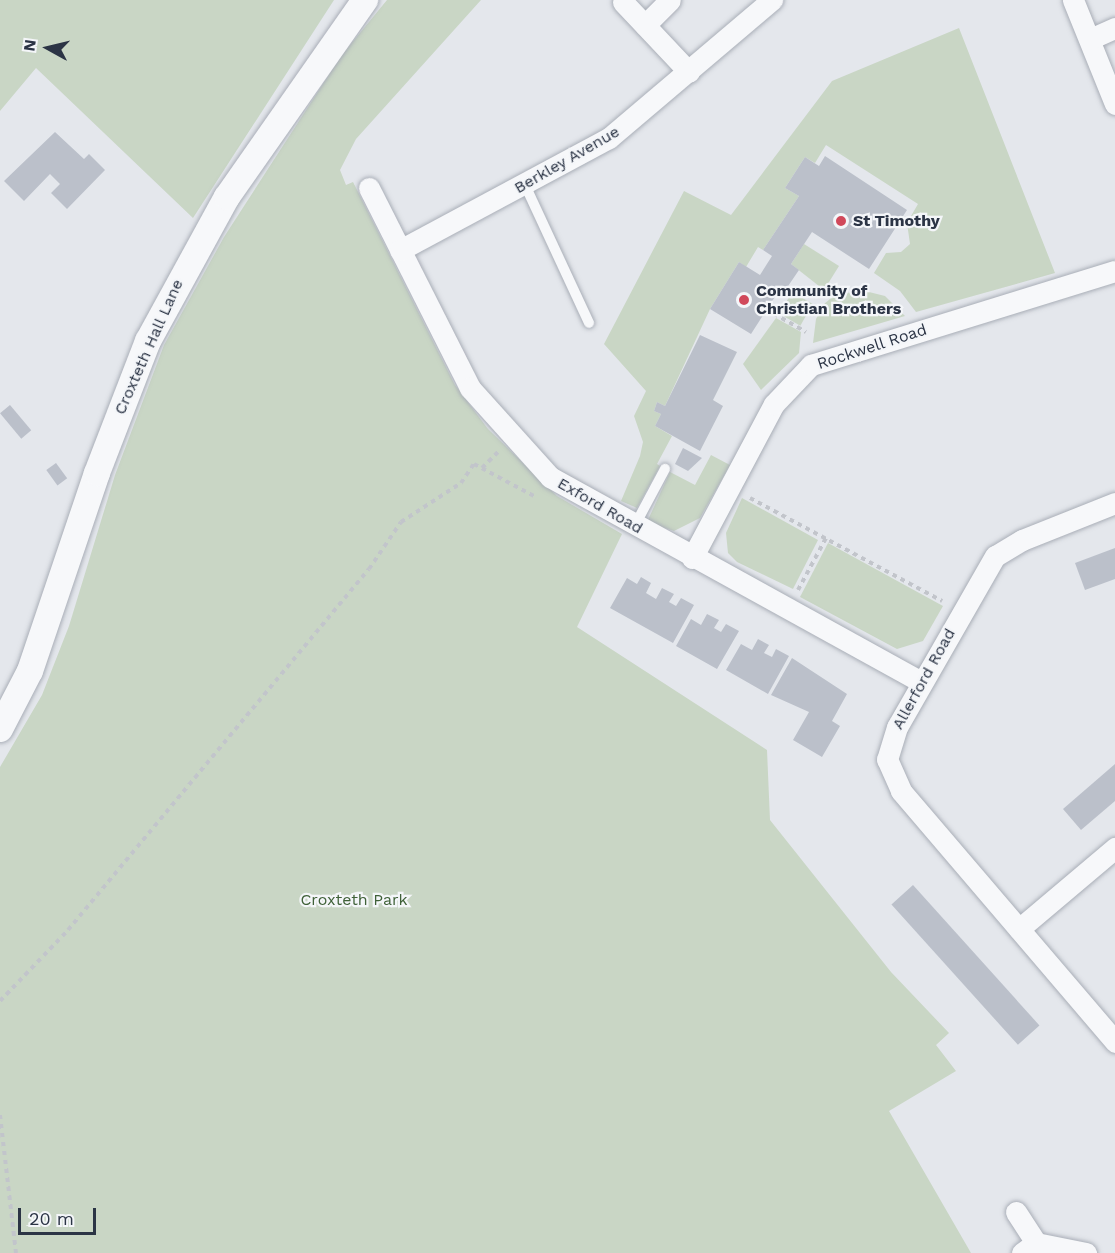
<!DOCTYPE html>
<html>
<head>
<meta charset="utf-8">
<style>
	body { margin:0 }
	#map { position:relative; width:1115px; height:1253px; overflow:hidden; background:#e4e7ec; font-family:"Work Sans",sans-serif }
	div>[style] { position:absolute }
	.green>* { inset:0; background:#c9d6c5; transform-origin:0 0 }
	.building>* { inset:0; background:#bbc0ca; transform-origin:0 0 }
	.path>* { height:4px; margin-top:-2px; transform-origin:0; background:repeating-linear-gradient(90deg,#c2c5cb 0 4.5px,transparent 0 9px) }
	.roads { filter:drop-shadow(0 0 2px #a9aeb7) drop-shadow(0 0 2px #a9aeb7) }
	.service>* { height:10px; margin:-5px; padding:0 5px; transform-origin:5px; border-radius:5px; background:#f7f8fa }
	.minor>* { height:21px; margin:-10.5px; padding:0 10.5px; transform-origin:10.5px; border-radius:10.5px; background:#f7f8fa }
	.tertiary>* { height:26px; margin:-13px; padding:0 13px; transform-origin:13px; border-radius:13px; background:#f7f8fa }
	.dots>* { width:16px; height:16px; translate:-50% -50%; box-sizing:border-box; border:3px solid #f4f6f9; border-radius:50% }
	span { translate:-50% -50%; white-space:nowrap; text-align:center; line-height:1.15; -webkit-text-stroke:4.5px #f4f6f9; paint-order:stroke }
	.street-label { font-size:16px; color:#2b3445 }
	.poi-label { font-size:16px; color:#2b3445; font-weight:700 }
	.left { translate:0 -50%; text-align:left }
	.park-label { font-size:16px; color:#3f6138 }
	.north { position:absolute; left:18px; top:18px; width:60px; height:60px; -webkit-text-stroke:4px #f4f6f9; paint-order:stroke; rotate:278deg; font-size:16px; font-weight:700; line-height:24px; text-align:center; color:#2b3445 }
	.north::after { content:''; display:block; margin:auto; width:21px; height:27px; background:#2b3445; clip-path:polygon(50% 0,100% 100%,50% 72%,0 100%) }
	.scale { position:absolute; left:18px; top:1208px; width:78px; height:27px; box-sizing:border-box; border:3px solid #2b3445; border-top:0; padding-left:8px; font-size:18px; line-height:21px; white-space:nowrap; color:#2b3445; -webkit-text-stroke:4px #f4f6f9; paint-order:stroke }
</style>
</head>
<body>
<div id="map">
	<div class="green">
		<div style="clip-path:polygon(0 0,334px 0,193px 218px,36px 68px,0 111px)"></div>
		<div style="clip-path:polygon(387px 0,481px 0,356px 139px,340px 170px,346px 185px,353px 182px,455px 385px,488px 429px,557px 496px,622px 534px,577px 627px,767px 750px,770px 820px,891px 972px,949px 1033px,936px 1045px,956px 1071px,889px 1111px,971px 1253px,0 1253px,0 767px,42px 695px,69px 626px,115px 475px,164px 345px,224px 237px,341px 56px)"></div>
		<div style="clip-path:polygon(959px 28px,1055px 273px,916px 312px,900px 291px,874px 273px,886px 253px,901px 252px,910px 244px,907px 223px,918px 204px,826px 145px,815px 163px,805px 157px,785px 188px,799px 196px,763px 250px,758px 247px,746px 267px,739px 262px,710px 309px,665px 406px,657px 402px,654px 411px,661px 414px,655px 426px,672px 436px,657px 464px,660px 466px,637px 508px,621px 501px,640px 456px,643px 442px,634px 416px,646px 391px,604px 344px,684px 191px,731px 215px,832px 81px)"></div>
		<div style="clip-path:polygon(804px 244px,839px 266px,824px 290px,791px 264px)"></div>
		<div style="clip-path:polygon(865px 291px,885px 296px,905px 316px,813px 343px,816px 319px,824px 304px,836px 294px)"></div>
		<div style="left:792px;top:292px;width:24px;height:25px;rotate:30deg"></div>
		<div style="clip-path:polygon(776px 318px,801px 332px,799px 353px,761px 390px,743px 364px)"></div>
		<div style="clip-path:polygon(711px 455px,730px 465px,700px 518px,674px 531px,647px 522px,670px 472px,695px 485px)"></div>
		<div style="clip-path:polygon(742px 498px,818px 540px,793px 589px,737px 562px,728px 553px,726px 533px)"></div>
		<div style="clip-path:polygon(828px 543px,943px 606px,923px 641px,897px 649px,800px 597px)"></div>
	</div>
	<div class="building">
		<div style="clip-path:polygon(55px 132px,84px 159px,89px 154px,105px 170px,67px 209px,51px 193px,60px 184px,50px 174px,24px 201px,4px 181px)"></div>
		<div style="clip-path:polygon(825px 156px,907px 210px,869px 269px,812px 232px,791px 264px,799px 270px,782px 295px,778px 292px,751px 334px,710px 309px,739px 262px,760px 275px,772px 256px,763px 250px,799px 196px,785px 188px,805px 157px,819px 166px)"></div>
		<div style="clip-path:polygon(700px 335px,737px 352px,713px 400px,723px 406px,700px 451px,655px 426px,661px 414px,654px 411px,657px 402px,665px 406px)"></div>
		<div style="left:10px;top:405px;width:33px;height:13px;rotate:50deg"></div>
		<div style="clip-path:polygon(683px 448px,702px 458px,688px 471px,675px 464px)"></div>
		<div style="left:56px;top:463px;width:19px;height:12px;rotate:54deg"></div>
		<div style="clip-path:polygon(1115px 548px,1115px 579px,1085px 590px,1075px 563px)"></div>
		<div style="clip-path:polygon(641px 577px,651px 583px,646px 593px,656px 599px,662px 588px,674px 594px,669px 602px,676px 606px,681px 598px,694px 605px,673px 643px,610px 608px,627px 578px,637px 584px)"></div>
		<div style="clip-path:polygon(707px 614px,719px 620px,714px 628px,721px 632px,726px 624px,739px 631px,717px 669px,676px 646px,691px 619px,701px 625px)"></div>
		<div style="clip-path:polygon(758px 639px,769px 645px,764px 653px,772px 657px,776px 649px,789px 656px,768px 694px,726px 670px,741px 644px,752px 650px)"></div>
		<div style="clip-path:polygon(792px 658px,847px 694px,832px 721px,840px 726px,822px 757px,793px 740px,809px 712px,771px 695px)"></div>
		<div style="clip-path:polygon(1115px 764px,1115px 801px,1081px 830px,1063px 809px)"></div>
		<div style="left:913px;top:885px;width:189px;height:29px;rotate:48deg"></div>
	</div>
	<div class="path">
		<div style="left:766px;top:309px;width:46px;rotate:29.9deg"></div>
		<div style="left:482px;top:468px;width:24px;rotate:-45deg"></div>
		<div style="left:750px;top:498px;width:218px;rotate:28.2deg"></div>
		<div style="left:798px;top:590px;width:59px;rotate:-61.7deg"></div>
		<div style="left:0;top:1001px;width:98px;rotate:-46.2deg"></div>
		<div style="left:68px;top:930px;width:470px;rotate:-50.2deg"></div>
		<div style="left:369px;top:569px;width:57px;rotate:-55.8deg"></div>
		<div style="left:401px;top:522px;width:72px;rotate:-33deg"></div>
		<div style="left:461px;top:483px;width:23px;rotate:-56deg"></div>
		<div style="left:474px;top:464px;width:68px;rotate:28.1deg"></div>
		<div style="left:0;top:1115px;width:139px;rotate:83.4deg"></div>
	</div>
	<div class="roads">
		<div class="service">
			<div style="left:525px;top:185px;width:152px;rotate:65.1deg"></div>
			<div style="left:634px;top:527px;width:66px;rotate:-61.9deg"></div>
		</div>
		<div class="minor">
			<div style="left:1073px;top:0;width:112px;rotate:68deg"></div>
			<div style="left:623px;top:2px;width:96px;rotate:46.7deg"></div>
			<div style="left:645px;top:25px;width:35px;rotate:-45deg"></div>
			<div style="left:1090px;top:39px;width:27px;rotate:-24deg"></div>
			<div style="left:369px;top:188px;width:224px;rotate:63.2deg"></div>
			<div style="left:470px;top:388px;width:120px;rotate:48deg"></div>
			<div style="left:550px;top:477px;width:424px;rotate:28.9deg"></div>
			<div style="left:400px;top:250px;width:237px;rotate:-28.2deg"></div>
			<div style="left:609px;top:138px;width:214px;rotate:-40.3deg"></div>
			<div style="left:1115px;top:503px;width:100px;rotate:158.3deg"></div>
			<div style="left:1022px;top:540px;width:31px;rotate:149deg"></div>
			<div style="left:995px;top:556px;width:197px;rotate:119.8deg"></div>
			<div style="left:897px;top:727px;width:34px;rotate:107deg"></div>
			<div style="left:887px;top:759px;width:35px;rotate:66deg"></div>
			<div style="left:901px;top:791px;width:330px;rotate:49.5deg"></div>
			<div style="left:692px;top:558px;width:174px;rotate:-62deg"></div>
			<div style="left:774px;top:404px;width:54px;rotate:-46.5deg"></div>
			<div style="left:811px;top:365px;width:318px;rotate:-17.2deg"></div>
			<div style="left:1019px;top:929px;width:126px;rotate:-40.2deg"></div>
			<div style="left:1016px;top:1212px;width:37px;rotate:57deg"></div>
			<div style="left:1022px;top:1253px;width:17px;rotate:-36deg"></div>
			<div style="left:1036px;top:1243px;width:51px;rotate:11.3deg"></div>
		</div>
		<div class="tertiary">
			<div style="left:0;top:729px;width:65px;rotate:-62.7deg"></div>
			<div style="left:30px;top:671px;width:209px;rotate:-71.3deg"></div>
			<div style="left:97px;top:473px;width:142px;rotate:-68.9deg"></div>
			<div style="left:148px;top:341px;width:164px;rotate:-61.3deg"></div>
			<div style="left:227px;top:197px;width:241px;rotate:-55deg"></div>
		</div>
	</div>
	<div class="dots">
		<div style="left:841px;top:221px;background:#d1495b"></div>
		<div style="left:744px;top:300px;background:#d1495b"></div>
	</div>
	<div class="street-label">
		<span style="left:567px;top:160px;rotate:-30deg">Berkley Avenue</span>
		<span style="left:149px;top:347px;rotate:-66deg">Croxteth Hall Lane</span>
		<span style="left:872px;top:347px;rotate:-18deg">Rockwell Road</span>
		<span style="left:600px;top:506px;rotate:30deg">Exford Road</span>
		<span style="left:924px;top:679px;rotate:-61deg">Allerford Road</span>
	</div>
	<div class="poi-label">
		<span class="left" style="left:853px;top:221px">St Timothy</span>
		<span class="left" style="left:756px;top:300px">Community of<br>Christian Brothers</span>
	</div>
	<div class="park-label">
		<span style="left:354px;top:900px">Croxteth Park</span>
	</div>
	<div class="north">N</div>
	<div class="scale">20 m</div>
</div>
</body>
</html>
